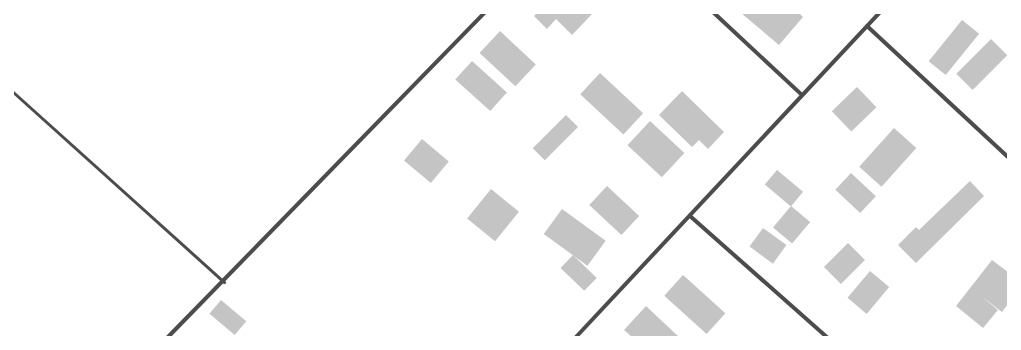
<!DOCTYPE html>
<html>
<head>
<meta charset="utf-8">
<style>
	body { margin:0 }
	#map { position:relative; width:1021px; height:350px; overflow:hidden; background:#fff; font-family:"Work Sans",sans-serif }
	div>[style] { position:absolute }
	.building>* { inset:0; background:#c4c4c4; transform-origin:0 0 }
	.service>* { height:3px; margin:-1.5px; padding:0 1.5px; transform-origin:1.5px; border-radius:1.5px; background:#4c4c4c }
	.minor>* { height:4px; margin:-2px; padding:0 2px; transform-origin:2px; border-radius:2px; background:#4c4c4c }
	span { translate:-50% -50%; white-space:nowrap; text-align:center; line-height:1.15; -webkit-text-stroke:3.5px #fff; paint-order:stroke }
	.frame { position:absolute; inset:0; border:14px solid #fff; pointer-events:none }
</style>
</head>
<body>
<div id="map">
	<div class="building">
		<div style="clip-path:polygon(537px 13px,593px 13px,572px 35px,556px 19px,547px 29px,534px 16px)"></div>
		<div style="clip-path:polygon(741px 13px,799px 13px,803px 17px,779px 45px)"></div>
		<div style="left:962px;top:20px;width:22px;height:53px;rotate:39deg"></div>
		<div style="left:500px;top:31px;width:49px;height:30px;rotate:43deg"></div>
		<div style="left:991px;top:39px;width:23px;height:49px;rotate:45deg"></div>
		<div style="left:472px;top:61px;width:47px;height:25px;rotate:42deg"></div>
		<div style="left:600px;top:73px;width:59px;height:29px;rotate:43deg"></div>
		<div style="left:857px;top:87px;width:28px;height:35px;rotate:46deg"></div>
		<div style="clip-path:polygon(682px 91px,724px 132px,708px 149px,699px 140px,692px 147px,659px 115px)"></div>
		<div style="left:566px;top:115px;width:17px;height:47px;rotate:45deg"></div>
		<div style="left:650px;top:121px;width:47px;height:33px;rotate:43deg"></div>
		<div style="left:894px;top:128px;width:30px;height:52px;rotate:42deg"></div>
		<div style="left:422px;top:139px;width:35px;height:28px;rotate:40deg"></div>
		<div style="left:777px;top:170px;width:34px;height:19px;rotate:40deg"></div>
		<div style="left:851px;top:173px;width:34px;height:23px;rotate:43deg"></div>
		<div style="clip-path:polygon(970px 181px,984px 196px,916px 263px,898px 245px,916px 227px,919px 230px)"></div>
		<div style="left:607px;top:186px;width:44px;height:26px;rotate:43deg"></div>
		<div style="left:491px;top:189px;width:36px;height:38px;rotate:39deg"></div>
		<div style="left:791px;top:206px;width:25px;height:28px;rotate:40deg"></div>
		<div style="left:562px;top:209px;width:54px;height:31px;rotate:36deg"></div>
		<div style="left:763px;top:228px;width:29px;height:23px;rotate:36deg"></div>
		<div style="left:848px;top:243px;width:24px;height:34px;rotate:45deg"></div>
		<div style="left:573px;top:255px;width:33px;height:18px;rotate:44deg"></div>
		<div style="clip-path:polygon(992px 260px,1008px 272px,1008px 304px,1002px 312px,981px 296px,998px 310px,983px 328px,956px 306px)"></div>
		<div style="left:870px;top:271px;width:25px;height:35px;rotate:40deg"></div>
		<div style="left:683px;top:275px;width:57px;height:28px;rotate:42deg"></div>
		<div style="left:221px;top:300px;width:33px;height:18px;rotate:40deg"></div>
		<div style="clip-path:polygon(646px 306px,679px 337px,632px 337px,624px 330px)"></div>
	</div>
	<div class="service">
		<div style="left:13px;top:92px;width:284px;rotate:42deg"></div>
	</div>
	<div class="minor">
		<div style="left:714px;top:13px;width:119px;rotate:43deg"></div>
		<div style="left:867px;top:26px;width:192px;rotate:42.9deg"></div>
		<div style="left:690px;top:216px;width:183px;rotate:41.5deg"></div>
		<div style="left:168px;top:337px;width:453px;rotate:-45.7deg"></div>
		<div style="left:576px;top:337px;width:444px;rotate:-46.9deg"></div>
	</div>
	<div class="frame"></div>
</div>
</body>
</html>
